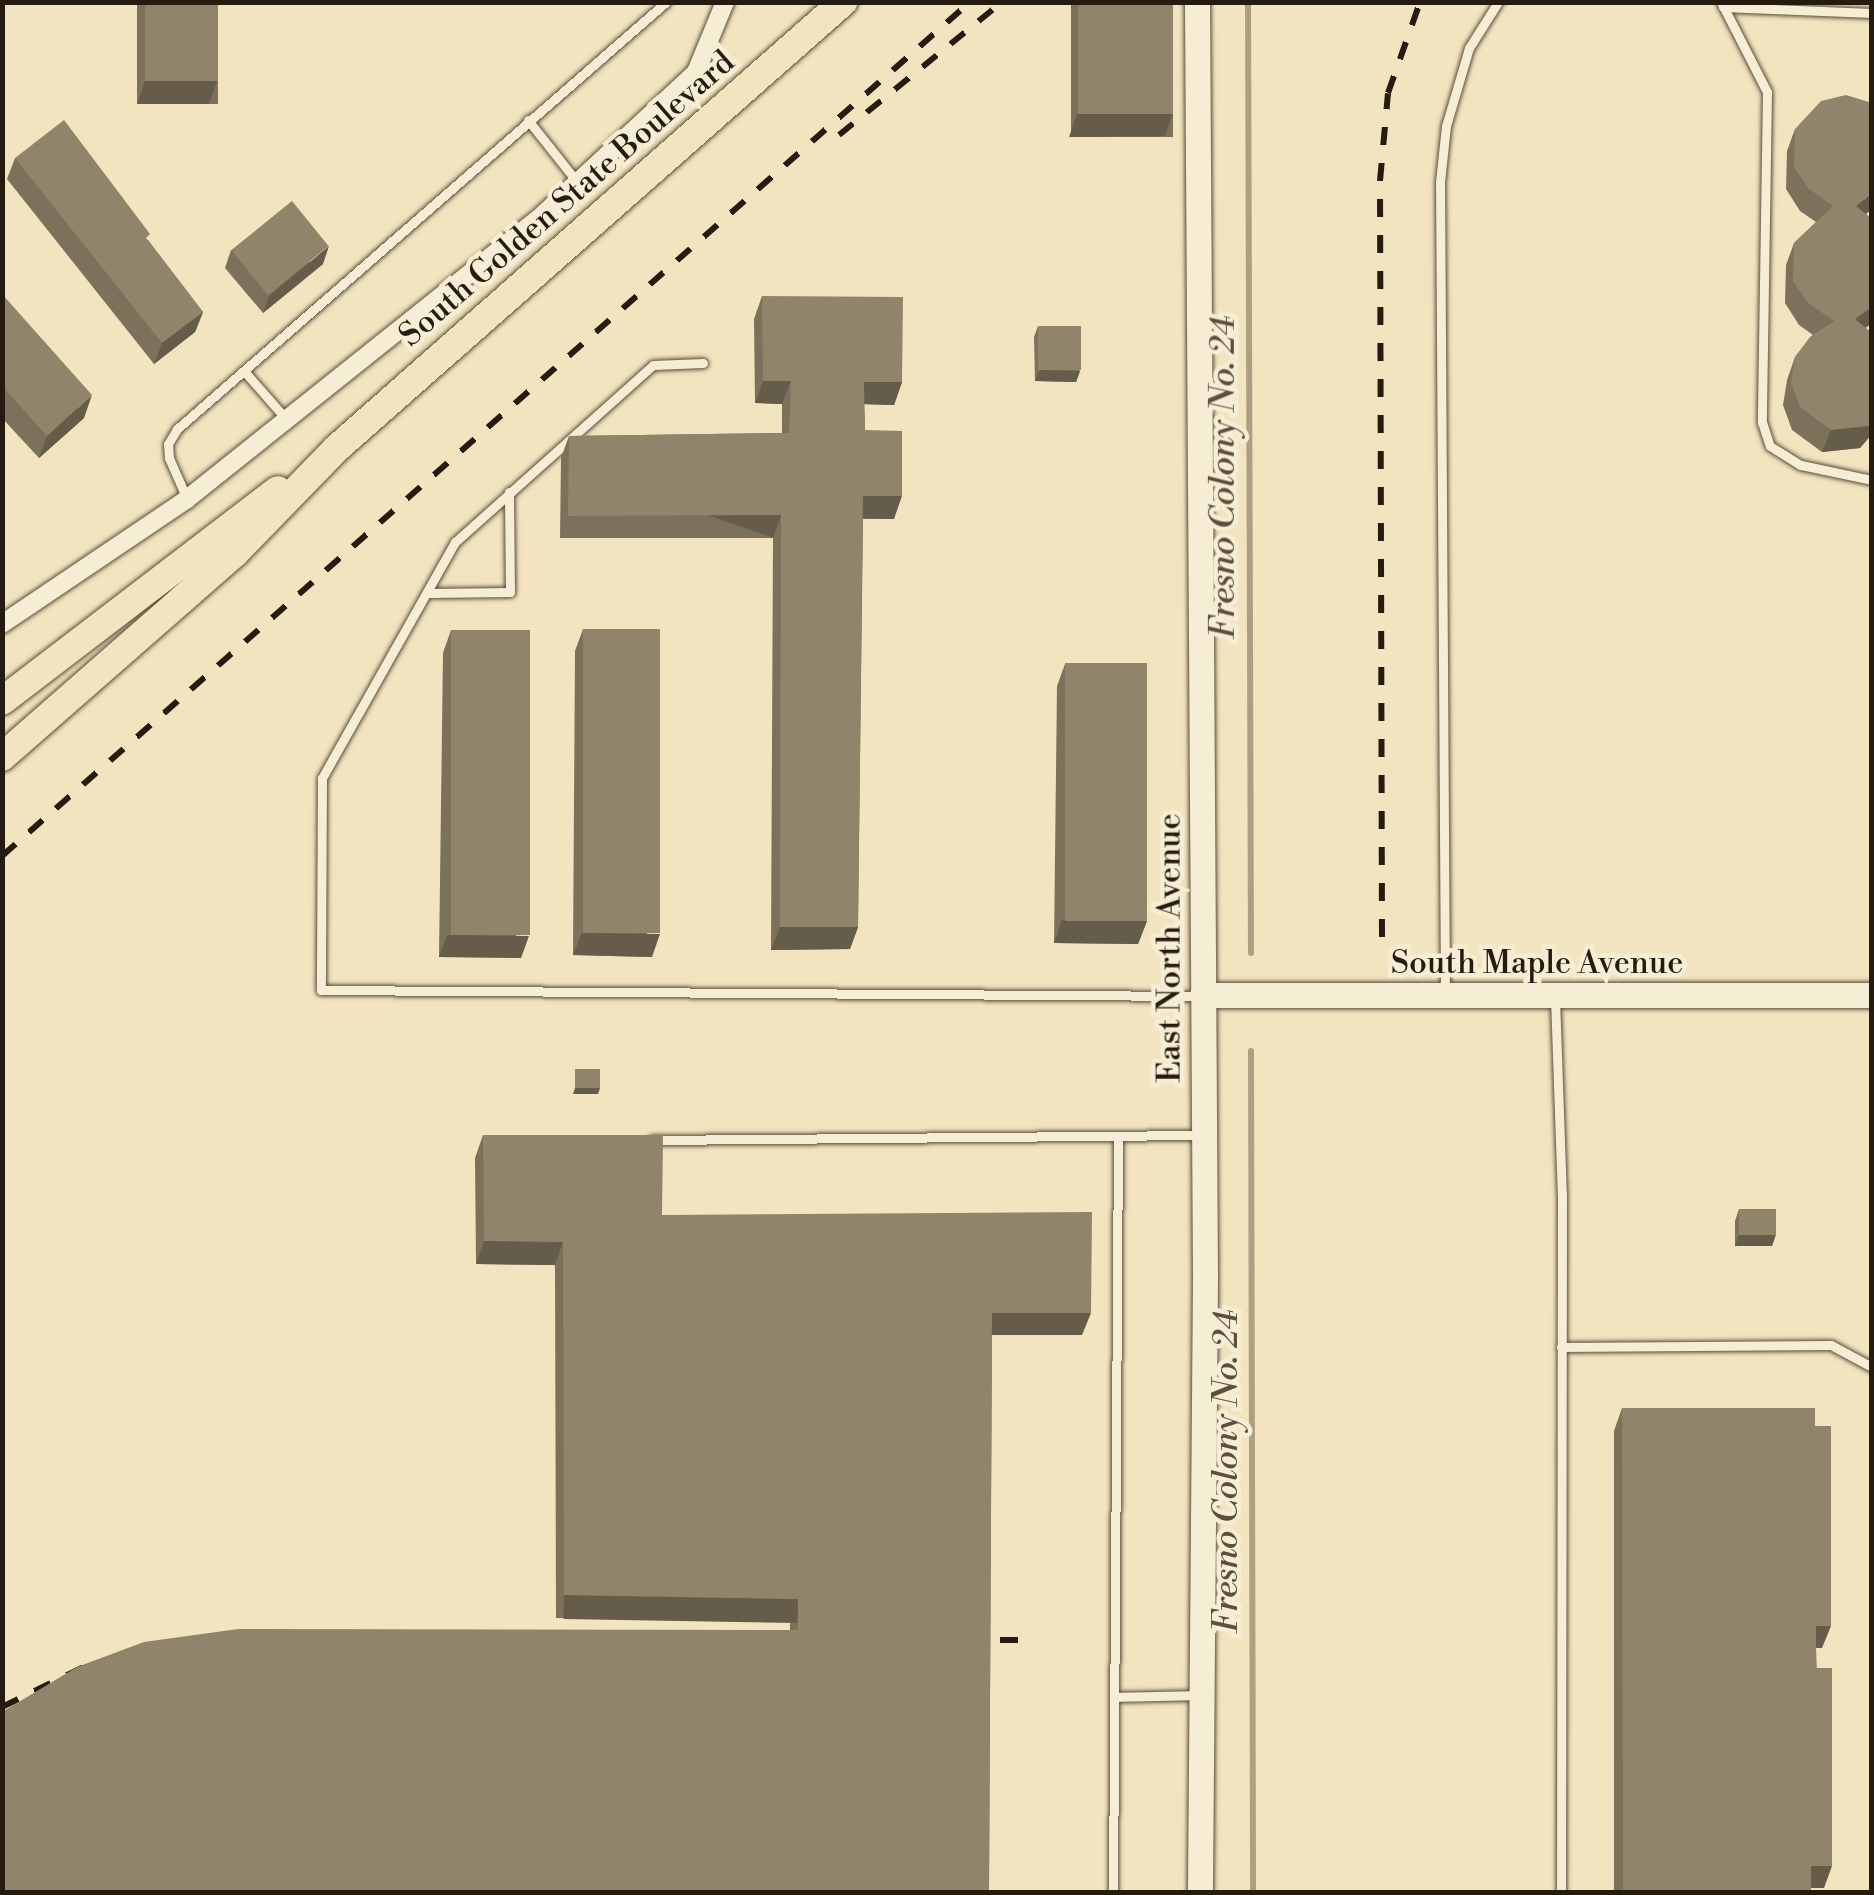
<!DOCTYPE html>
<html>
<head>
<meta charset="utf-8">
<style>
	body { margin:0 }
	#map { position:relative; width:1874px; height:1895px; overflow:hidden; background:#f1e4be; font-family:"Libre Bodoni",serif }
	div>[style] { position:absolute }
	.stream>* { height:6px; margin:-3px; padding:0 3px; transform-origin:3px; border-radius:3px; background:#aca082 }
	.roads { filter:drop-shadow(0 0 2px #594d3b) drop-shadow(0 0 2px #594d3b) }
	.lane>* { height:9px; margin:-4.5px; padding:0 4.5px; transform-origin:4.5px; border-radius:4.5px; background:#f6edd5 }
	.street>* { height:18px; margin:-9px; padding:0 9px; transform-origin:9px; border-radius:9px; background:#f6edd5 }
	.secondary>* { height:25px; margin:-12.5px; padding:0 12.5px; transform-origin:12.5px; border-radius:12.5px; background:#f6edd5 }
	.primary>* { height:28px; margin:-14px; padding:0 14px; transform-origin:14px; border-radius:14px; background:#f1e4be }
	.rail>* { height:6px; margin-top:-3px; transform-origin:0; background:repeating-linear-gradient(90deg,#261b0f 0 18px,transparent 0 36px) }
	.wall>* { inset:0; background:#7c725b; transform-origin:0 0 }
	.shaded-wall>* { inset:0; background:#655c4a; transform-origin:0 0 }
	.building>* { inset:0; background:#90846a; transform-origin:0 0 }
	span { translate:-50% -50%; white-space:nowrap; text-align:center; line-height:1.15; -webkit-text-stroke:9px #f6edd5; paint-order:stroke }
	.street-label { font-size:32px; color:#261b0f }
	.water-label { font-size:35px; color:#5c503d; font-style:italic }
	.frame { position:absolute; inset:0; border:5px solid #261b0f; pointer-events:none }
</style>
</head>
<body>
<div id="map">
	<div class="stream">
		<div style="left:1248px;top:2px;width:951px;rotate:89.82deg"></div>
		<div style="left:1251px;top:1051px;width:841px;rotate:89.86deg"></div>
	</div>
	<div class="roads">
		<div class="lane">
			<div style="left:1721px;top:2px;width:101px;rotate:62.9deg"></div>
			<div style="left:1767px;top:92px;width:330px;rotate:90.9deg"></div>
			<div style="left:1762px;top:422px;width:25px;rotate:72deg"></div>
			<div style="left:1770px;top:446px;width:36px;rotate:32deg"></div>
			<div style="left:1801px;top:465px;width:73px;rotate:11.9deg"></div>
			<div style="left:1723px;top:7px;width:149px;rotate:2.3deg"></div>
			<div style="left:528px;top:120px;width:80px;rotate:51.6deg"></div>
			<div style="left:703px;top:363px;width:50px;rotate:177.7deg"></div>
			<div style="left:653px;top:365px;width:266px;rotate:138.2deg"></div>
			<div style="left:455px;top:542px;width:271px;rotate:119.4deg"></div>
			<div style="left:322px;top:778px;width:212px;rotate:90.3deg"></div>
			<div style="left:321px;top:990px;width:878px;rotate:0.39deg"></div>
			<div style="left:244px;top:371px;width:65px;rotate:48.7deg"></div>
			<div style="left:187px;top:499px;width:45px;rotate:-113.7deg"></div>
			<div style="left:169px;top:458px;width:14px;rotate:-94deg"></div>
			<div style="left:168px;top:444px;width:17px;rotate:-59deg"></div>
			<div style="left:177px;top:429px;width:649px;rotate:-41.13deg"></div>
			<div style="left:430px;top:593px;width:80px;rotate:-0.7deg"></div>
			<div style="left:510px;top:592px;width:100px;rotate:-90.6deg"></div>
			<div style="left:1445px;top:993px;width:811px;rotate:-90.35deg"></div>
			<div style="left:1440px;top:182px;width:56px;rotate:-83.9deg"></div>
			<div style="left:1446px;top:126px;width:81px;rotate:-73.6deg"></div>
			<div style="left:1469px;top:48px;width:54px;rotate:-57.8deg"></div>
			<div style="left:1555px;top:998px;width:196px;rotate:88deg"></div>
			<div style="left:1562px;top:1194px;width:698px;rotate:90.08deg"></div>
			<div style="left:652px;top:1140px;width:549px;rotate:-0.52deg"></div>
			<div style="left:1561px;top:1347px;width:270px;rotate:-0.4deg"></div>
			<div style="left:1831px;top:1345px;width:47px;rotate:28.2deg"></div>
			<div style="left:1114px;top:1697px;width:85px;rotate:-1.3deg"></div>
			<div style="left:1113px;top:1892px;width:756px;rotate:-89.62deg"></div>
		</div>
		<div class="street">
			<div style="left:2px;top:624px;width:223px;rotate:-34deg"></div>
			<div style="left:187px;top:499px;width:448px;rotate:-38.6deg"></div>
			<div style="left:537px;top:220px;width:217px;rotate:-42.9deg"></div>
			<div style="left:696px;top:72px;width:76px;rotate:-67.5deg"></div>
		</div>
		<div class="secondary">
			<div style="left:1197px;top:2px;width:1276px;rotate:89.64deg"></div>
			<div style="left:1205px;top:1278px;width:614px;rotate:90.47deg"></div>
			<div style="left:1202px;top:995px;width:670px"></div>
		</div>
		<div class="primary">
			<div style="left:2px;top:701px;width:347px;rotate:-37.4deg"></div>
			<div style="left:2px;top:757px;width:310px;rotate:-41.2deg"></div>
			<div style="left:235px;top:553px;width:146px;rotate:-45.8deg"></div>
			<div style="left:337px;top:448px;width:675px;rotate:-41.39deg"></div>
		</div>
	</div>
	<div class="rail">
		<div style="left:839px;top:135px;width:210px;rotate:-39.2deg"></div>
		<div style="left:2px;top:856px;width:1291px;rotate:-41.42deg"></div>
		<div style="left:1382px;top:937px;width:756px;rotate:-90.15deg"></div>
		<div style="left:1380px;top:181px;width:88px;rotate:-84.8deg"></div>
		<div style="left:1388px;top:93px;width:96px;rotate:-70.6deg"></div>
		<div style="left:964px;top:1640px;width:66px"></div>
		<div style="left:2px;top:1707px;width:100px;rotate:-26.1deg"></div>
	</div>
	<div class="wall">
		<div style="left:137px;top:2px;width:81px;height:102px"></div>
		<div style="left:1071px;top:2px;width:102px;height:135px"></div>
		<div style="clip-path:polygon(1795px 129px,1872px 209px,1866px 214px,1872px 219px,1872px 323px,1865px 328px,1872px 333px,1872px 434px,1860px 448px,1822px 452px,1792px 430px,1783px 405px,1787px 380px,1795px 357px,1813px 335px,1799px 325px,1785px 303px,1786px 265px,1794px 243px,1816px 222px,1800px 211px,1786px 189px,1787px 151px)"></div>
		<div style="clip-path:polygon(15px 158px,148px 240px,203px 312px,195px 332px,154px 364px,7px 179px)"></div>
		<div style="clip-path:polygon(231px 250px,323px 264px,263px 313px,225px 268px)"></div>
		<div style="clip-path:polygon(2px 294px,84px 418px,39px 458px,2px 418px)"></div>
		<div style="clip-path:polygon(762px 296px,902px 382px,894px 405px,864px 404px,865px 430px,894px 519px,863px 519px,858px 927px,850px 949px,771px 950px,773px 538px,560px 538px,561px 458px,569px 436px,782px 433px,782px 404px,755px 403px,754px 319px)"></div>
		<div style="clip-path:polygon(1038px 326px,1080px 371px,1076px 382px,1035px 381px,1034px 337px)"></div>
		<div style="clip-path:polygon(583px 629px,652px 957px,573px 955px,575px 651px)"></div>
		<div style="clip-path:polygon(451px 630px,521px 958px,439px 957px,443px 653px)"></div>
		<div style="clip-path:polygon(1065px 664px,1147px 921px,1138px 944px,1054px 943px,1057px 686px)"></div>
		<div style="clip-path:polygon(483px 1135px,662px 1215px,1082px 1335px,992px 1335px,989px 1892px,790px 1630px,790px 1622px,556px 1618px,555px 1265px,476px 1264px,475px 1158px)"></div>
		<div style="clip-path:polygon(1739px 1209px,1776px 1234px,1772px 1246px,1735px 1246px,1735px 1221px)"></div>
		<div style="clip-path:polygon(1622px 1408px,1822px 1648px,1816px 1648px,1824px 1888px,1811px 1888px,1811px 1892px,1614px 1892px,1614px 1431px)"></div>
	</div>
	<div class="shaded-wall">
		<div style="clip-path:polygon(145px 81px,217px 81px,209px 104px,137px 104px)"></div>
		<div style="clip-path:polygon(1173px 113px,1165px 136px,1069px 137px,1077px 114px)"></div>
		<div style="clip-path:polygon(1872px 193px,1872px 209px,1847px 228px,1856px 206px)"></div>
		<div style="clip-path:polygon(329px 246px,323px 264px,263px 313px,269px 296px)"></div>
		<div style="clip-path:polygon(1872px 307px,1872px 323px,1847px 342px,1855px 319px)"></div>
		<div style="clip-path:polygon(203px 312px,195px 332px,154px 364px,162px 343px)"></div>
		<div style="clip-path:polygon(1040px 370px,1080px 371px,1076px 382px,1035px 381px)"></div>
		<div style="clip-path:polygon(763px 381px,791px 381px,782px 404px,755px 403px)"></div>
		<div style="clip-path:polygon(864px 382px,902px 382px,894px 405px,856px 404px)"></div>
		<div style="clip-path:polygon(92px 395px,84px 418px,39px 458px,47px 436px)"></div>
		<div style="clip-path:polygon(1872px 422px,1872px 434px,1860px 448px,1822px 452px,1831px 430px)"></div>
		<div style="clip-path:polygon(863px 496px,902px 496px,894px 519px,855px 518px)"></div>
		<div style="left:781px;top:515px;width:24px;height:213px;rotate:109deg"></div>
		<div style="clip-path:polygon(1062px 920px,1147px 921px,1138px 944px,1054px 943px)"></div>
		<div style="clip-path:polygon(780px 927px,858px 927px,850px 949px,771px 950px)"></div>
		<div style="clip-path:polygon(582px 933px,660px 934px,652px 957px,573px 955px)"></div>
		<div style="clip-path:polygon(447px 935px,529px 936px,521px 958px,439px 957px)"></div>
		<div style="clip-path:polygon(575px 1088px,600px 1088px,598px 1094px,573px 1094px)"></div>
		<div style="clip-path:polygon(1776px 1234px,1772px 1246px,1735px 1246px,1739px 1235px)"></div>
		<div style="clip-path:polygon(484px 1241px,563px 1242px,555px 1265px,476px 1264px)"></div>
		<div style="clip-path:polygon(992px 1313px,1091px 1313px,1082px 1335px,983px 1335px)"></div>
		<div style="left:564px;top:1595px;width:234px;height:24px;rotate:1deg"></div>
		<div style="clip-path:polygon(1816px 1626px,1831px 1626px,1822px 1648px,1808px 1648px)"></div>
		<div style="clip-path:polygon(1811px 1866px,1832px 1866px,1824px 1888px,1802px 1888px)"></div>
	</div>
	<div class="building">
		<div style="left:145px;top:2px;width:73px;height:79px"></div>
		<div style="left:1078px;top:2px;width:95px;height:112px"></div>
		<div style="clip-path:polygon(1846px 95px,1872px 103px,1872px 193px,1856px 206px,1872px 219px,1872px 307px,1855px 319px,1872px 333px,1872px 422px,1868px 426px,1831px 430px,1800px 407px,1791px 383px,1795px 357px,1810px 337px,1834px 321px,1807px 302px,1793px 281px,1794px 243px,1833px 206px,1808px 188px,1794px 167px,1795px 129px,1821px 101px)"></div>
		<div style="clip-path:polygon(64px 120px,150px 234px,146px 238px,203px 312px,162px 343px,15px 158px)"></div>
		<div style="left:292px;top:201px;width:58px;height:78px;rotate:51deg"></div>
		<div style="clip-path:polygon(2px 294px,92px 395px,47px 436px,2px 386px)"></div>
		<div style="clip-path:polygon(762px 296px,903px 297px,902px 382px,864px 382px,865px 430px,902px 431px,902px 496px,863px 496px,858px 927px,780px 927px,781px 515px,568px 516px,569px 436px,789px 433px,791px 381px,763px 381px)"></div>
		<div style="left:1038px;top:326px;width:43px;height:44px"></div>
		<div style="left:583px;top:629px;width:77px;height:304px"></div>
		<div style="left:451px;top:630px;width:79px;height:305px"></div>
		<div style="left:1147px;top:663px;width:258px;height:82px;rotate:90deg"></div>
		<div style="left:575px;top:1069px;width:25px;height:19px"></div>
		<div style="clip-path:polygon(483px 1135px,663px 1135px,662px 1215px,1092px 1212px,1091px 1313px,992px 1313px,989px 1892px,2px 1892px,2px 1712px,77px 1667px,144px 1642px,238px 1629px,798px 1630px,798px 1599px,564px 1595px,563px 1242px,484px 1241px)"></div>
		<div style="left:1739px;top:1209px;width:37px;height:26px"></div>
		<div style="clip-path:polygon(1622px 1408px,1815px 1408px,1815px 1426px,1831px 1426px,1831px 1626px,1816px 1626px,1816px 1668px,1832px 1668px,1832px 1866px,1811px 1866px,1811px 1892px,1623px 1892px)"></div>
	</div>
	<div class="street-label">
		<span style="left:567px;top:199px;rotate:-41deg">South Golden State Boulevard</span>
		<span style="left:1170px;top:948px;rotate:-90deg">East North Avenue</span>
		<span style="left:1537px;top:963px">South Maple Avenue</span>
	</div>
	<div class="water-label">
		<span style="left:1224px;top:478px;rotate:-90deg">Fresno Colony No. 24</span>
		<span style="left:1227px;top:1472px;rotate:-90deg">Fresno Colony No. 24</span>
	</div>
	<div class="frame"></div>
</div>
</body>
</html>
